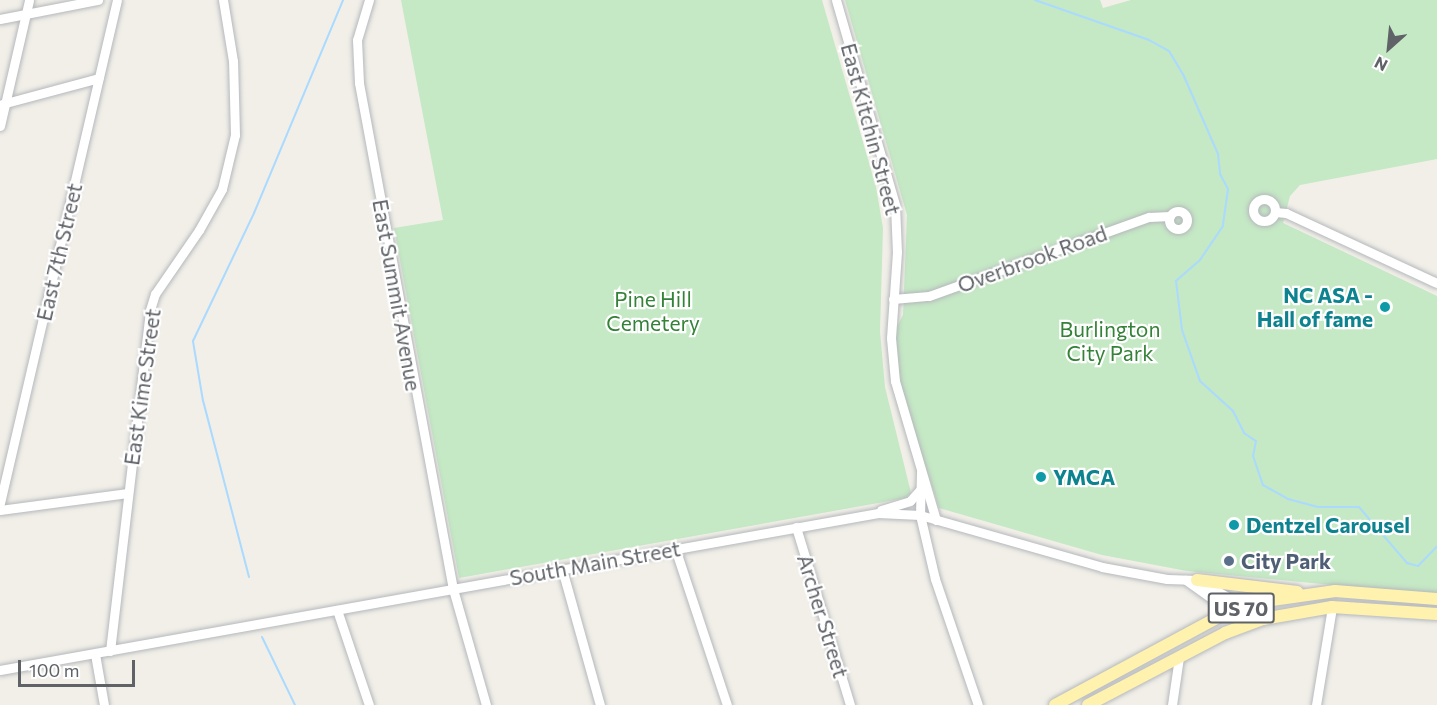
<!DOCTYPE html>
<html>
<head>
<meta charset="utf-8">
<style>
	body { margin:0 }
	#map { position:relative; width:1437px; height:705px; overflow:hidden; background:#f1efe8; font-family:Commissioner,sans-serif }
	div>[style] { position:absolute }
	.green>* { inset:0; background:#c5e8c5 }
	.stream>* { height:2px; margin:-1px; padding:0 1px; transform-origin:1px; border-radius:1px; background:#aadaff }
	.roads { filter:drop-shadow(0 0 2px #b5b8bc) drop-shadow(0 0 2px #b5b8bc) }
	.minor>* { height:9px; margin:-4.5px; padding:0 4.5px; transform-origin:4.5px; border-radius:4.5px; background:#fff }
	.minor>.ring { margin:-4.5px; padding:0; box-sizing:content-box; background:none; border:9px solid #fff; border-radius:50% }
	.major>* { height:12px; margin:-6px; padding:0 6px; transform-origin:6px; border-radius:6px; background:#fff2af }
	.dots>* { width:16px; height:16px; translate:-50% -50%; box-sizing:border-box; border:3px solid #fff; border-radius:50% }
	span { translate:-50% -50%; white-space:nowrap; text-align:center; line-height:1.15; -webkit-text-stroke:4.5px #fff; paint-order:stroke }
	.shield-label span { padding:2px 4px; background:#fff; border:2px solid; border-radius:4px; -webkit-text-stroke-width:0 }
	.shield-label { font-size:20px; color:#5f6368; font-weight:700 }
	.street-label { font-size:21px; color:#5f6368 }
	.culture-label { font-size:21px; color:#0d838f; font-weight:700 }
	.right { translate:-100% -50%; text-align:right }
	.left { translate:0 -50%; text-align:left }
	.park-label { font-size:21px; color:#348238 }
	.service-label { font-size:21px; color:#4e5e75; font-weight:700 }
	.north { position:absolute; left:1359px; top:18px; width:60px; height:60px; -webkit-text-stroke:4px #fff; paint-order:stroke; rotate:207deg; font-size:16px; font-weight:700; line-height:24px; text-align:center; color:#5f6368 }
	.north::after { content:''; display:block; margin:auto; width:21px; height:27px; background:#5f6368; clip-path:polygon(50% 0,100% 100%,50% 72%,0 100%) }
	.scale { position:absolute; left:18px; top:660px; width:117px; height:27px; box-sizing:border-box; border:3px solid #5f6368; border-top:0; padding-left:8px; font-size:18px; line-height:21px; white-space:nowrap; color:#5f6368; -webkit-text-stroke:4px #fff; paint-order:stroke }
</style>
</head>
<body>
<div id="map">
	<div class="green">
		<div style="clip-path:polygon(401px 0,822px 0,876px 187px,883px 228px,880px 332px,885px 387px,911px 493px,906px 498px,459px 578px,394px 228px,443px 220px)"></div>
		<div style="clip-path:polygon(845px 0,1100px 0,1103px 8px,1131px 0,1437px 0,1437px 159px,1300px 185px,1290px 196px,1283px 223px,1437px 296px,1437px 595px,1187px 571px,1102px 555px,939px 508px,897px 380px,891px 338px,903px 315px,907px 215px)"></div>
	</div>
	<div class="stream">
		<div style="left:1035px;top:0;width:121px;rotate:19.3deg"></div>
		<div style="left:1149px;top:40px;width:23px;rotate:29deg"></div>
		<div style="left:1169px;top:51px;width:27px;rotate:59deg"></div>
		<div style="left:1183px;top:74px;width:87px;rotate:66.4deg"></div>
		<div style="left:1218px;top:154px;width:20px;rotate:84deg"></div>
		<div style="left:1220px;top:174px;width:17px;rotate:62deg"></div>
		<div style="left:1228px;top:189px;width:37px;rotate:98deg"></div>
		<div style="left:1223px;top:226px;width:41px;rotate:124.1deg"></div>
		<div style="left:1200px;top:260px;width:32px;rotate:139deg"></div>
		<div style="left:1176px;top:281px;width:49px;rotate:83deg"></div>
		<div style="left:1182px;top:330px;width:54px;rotate:70.6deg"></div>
		<div style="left:1200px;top:381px;width:45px;rotate:42.3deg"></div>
		<div style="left:1233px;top:411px;width:25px;rotate:63deg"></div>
		<div style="left:1244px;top:433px;width:14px;rotate:34deg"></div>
		<div style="left:1256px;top:441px;width:15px;rotate:101deg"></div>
		<div style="left:1253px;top:456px;width:31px;rotate:71deg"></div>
		<div style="left:1263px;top:485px;width:29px;rotate:29deg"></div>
		<div style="left:1288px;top:499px;width:31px;rotate:15deg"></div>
		<div style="left:1318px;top:507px;width:41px"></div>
		<div style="left:1359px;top:507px;width:74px;rotate:49.4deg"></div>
		<div style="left:1407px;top:563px;width:11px;rotate:15deg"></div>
		<div style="left:1418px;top:566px;width:28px;rotate:-46deg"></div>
		<div style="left:249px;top:577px;width:182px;rotate:-104.6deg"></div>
		<div style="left:203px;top:401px;width:61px;rotate:-99.5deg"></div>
		<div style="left:193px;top:341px;width:142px;rotate:-64.5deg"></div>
		<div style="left:254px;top:213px;width:231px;rotate:-67.3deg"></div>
		<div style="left:262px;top:637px;width:76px;rotate:64.1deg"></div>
	</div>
	<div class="roads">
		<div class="minor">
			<div style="left:369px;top:0;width:42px;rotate:106.7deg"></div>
			<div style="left:357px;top:40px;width:43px;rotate:87.3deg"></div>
			<div style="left:359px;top:83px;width:515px;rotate:79.48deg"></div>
			<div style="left:453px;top:589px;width:121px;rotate:74.1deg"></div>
			<div style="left:836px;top:0;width:213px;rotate:73.9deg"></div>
			<div style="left:895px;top:205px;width:47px;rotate:87.6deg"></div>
			<div style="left:897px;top:252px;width:86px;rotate:94deg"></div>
			<div style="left:891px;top:338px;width:43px;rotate:84.7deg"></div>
			<div style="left:895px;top:381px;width:145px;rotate:73.6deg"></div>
			<div style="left:0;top:19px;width:100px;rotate:-11deg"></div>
			<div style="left:2px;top:104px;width:100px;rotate:-15deg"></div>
			<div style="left:0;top:126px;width:129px;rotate:-77deg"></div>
			<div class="ring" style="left:1253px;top:199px;width:13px;height:13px"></div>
			<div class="ring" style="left:1169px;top:211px;width:9px;height:9px"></div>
			<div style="left:1275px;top:212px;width:11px;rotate:5deg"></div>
			<div style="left:1286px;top:213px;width:166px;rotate:24.9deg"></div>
			<div style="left:893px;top:299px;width:36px;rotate:-5deg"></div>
			<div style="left:929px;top:296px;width:234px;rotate:-19.8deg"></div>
			<div style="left:1149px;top:217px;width:21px;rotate:-3deg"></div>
			<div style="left:921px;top:472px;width:43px;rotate:91.3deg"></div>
			<div style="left:920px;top:515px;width:66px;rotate:76.8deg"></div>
			<div style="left:935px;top:579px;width:133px;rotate:71.2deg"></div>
			<div style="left:0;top:503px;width:516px;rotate:-76.91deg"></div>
			<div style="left:0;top:510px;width:129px;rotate:-7.6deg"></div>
			<div style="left:881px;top:510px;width:30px;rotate:-17deg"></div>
			<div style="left:910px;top:501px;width:15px;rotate:-48deg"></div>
			<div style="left:796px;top:527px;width:186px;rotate:73.1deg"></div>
			<div style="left:675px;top:548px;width:165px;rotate:71.7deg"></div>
			<div style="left:562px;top:569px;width:141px;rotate:74.4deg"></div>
			<div style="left:337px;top:610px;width:100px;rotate:71.4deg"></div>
			<div style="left:110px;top:651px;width:343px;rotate:-83.3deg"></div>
			<div style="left:150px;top:310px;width:17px;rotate:-73deg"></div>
			<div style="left:155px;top:294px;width:78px;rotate:-55.5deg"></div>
			<div style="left:199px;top:230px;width:47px;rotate:-60.7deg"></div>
			<div style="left:222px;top:189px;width:56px;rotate:-76.5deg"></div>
			<div style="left:235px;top:135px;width:74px;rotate:-91.5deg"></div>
			<div style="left:233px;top:61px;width:62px;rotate:-99.3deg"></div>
			<div style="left:95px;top:654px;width:52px;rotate:80deg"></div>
			<div style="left:0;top:670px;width:892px;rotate:-10.14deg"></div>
			<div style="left:878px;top:513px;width:42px;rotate:2.7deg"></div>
			<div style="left:920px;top:515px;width:189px;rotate:15.9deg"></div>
			<div style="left:1102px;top:567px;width:66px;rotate:10.5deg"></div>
			<div style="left:1167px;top:579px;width:30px;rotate:2deg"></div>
			<div style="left:1197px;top:580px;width:33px;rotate:29deg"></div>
			<div style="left:1226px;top:596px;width:9px;rotate:63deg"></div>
			<div style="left:1230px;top:604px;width:6px;rotate:108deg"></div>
			<div style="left:1228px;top:610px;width:52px;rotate:-144.5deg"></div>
			<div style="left:1172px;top:705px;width:49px;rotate:-81.7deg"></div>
			<div style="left:1316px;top:705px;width:99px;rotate:-80.7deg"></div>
		</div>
		<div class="major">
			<div style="left:1197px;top:580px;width:101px;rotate:6.8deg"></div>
			<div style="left:1229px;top:612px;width:12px;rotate:24deg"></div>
			<div style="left:1240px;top:617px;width:26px;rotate:-13deg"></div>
			<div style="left:1055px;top:705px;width:192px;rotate:-28.3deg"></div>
			<div style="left:1224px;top:614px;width:43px;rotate:-17.6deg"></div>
			<div style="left:1265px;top:601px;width:71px;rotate:-8.1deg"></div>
			<div style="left:1335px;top:591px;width:102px;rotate:4.5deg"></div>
			<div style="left:1088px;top:705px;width:155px;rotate:-27.7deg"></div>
			<div style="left:1225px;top:633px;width:40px;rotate:-20.2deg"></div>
			<div style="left:1263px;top:619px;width:70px;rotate:-9.9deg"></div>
			<div style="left:1332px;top:607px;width:105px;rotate:3.8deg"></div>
		</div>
	</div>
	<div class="dots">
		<div style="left:1385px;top:307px;background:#0f9aa8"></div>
		<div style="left:1041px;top:477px;background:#0f9aa8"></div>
		<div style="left:1234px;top:525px;background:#0f9aa8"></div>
		<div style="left:1229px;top:561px;background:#5c6f8a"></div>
	</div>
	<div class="shield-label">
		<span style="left:1241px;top:608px">US 70</span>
	</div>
	<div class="street-label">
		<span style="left:871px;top:129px;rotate:75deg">East Kitchin Street</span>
		<span style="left:59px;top:252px;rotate:-77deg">East 7th Street</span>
		<span style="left:1032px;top:259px;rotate:-20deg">Overbrook Road</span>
		<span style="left:397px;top:295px;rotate:80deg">East Summit Avenue</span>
		<span style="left:142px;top:387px;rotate:-82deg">East Kime Street</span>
		<span style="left:595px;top:563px;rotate:-10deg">South Main Street</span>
		<span style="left:823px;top:616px;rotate:73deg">Archer Street</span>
	</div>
	<div class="culture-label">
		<span class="right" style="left:1373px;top:307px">NC ASA -<br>Hall of fame</span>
		<span class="left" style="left:1053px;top:477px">YMCA</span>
		<span class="left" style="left:1246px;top:525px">Dentzel Carousel</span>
	</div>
	<div class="park-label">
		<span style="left:653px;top:311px">Pine Hill<br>Cemetery</span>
		<span style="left:1110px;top:341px">Burlington<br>City Park</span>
	</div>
	<div class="service-label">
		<span class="left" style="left:1241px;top:561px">City Park</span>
	</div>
	<div class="north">N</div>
	<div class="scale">100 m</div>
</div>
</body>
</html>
